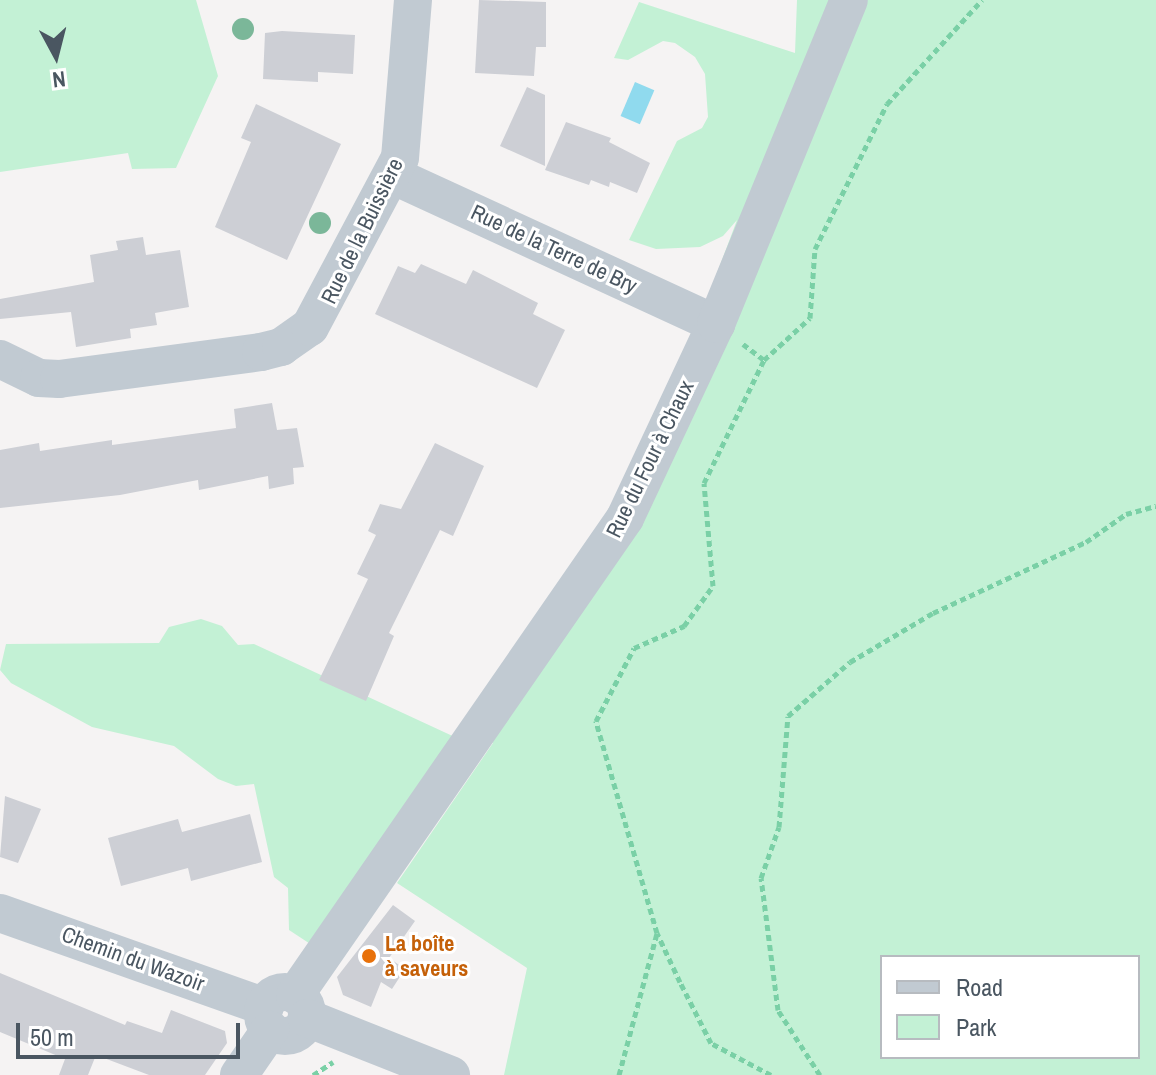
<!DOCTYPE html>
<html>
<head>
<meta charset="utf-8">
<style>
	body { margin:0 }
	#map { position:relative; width:1156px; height:1075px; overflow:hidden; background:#f5f3f3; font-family:"Archivo Narrow",sans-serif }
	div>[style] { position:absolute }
	.green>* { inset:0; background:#c3f1d5 }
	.water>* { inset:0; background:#90daee; transform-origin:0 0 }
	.building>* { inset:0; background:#cdcfd5 }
	.path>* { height:5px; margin-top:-2.5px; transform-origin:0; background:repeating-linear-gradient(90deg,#7ad0a6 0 6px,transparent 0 10px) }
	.minor>* { height:38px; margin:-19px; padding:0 19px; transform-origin:19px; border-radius:19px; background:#c1cad2 }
	.minor>.ring { margin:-19px; padding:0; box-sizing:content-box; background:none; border:38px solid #c1cad2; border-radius:50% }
	.trees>* { width:22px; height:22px; margin:-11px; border-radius:50%; background:#7bb799 }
	.dots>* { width:22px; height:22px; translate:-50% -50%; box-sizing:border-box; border:4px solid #fff; border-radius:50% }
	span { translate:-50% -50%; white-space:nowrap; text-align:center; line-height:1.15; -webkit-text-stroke:6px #fff; paint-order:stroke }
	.street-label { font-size:22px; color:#4a5661 }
	.food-label { font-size:22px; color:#c56008; font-weight:700 }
	.left { translate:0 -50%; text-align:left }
	.legend { position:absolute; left:880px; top:955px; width:260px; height:104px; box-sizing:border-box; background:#fff; border:2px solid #b7bbc0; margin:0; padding:10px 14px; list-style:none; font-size:24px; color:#4a5661 }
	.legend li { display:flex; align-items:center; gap:16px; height:40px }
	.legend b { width:40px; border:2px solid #b7bbc0 }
	.north { position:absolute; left:16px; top:16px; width:80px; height:80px; -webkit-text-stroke:6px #fff; paint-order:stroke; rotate:173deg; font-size:22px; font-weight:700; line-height:32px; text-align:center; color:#4a5661 }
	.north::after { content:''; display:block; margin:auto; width:28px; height:36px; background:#4a5661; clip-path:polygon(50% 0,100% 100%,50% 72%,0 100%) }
	.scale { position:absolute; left:16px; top:1023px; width:224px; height:36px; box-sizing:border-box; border:4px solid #4a5661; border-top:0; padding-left:10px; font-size:24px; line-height:28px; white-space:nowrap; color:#4a5661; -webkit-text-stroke:6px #fff; paint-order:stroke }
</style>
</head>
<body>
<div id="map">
	<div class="green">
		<div style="clip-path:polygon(0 0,196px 0,218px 76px,176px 168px,132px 169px,128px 153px,0 172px)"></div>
		<div style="clip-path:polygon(evenodd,797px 0,1156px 0,1156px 1075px,504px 1075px,527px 968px,397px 883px,493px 743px,480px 735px,625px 518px,737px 220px,723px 236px,700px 247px,656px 249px,629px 240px,677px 141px,702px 128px,708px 117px,705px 74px,695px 57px,675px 43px,663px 41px,628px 60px,614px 58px,639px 2px,795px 53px,797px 0,882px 957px,1138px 957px,1138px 1057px,882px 1057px,882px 957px)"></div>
		<div style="clip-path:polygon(201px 619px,222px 626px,238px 645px,254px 644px,472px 745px,324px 953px,289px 930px,288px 888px,274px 877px,254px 784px,236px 786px,218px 779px,174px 746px,92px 727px,11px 683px,0 670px,6px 644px,159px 643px,169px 627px)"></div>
	</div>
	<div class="water">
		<div style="left:635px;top:82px;width:21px;height:37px;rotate:23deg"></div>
	</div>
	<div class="building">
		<div style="clip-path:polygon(479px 0,546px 2px,546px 47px,536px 47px,534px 76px,475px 73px)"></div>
		<div style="clip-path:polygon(282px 31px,355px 35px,353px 74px,318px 72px,318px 82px,263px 79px,265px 33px)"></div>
		<div style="clip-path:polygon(527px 87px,545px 95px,545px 166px,500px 146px)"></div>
		<div style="clip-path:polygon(256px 104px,341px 144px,287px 260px,215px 227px,251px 142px,241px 138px)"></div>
		<div style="clip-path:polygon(566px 122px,611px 138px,609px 142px,650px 163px,637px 193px,610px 182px,609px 187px,591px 180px,589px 185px,545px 170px)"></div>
		<div style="clip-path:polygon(143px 237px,146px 255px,180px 250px,189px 307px,155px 313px,157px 325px,130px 329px,131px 338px,76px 347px,71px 312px,0 319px,0 299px,94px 282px,90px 255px,118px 250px,116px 241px)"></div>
		<div style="clip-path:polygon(421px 264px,466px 284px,473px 270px,538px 303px,533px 314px,565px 330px,537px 388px,375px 314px,398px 266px,415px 273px)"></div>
		<div style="clip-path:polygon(272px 403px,277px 430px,297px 428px,304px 467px,293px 468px,294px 484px,269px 489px,268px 476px,199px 490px,198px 480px,120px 495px,0 508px,0 450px,39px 443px,40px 451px,112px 440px,112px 445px,236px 428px,234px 409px)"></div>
		<div style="clip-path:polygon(435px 443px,484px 466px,453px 536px,440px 530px,389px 633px,394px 636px,366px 701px,319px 680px,368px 579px,357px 574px,376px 535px,368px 531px,380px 504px,401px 509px)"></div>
		<div style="clip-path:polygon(5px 796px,41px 809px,18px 863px,0 857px)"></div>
		<div style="clip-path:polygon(250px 814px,262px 862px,191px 881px,188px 868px,121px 886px,108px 838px,178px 819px,182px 832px)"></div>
		<div style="clip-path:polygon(393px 905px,415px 921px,389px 958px,405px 969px,392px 989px,381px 982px,371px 1007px,343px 995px,337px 977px)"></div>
		<div style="clip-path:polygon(0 973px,125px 1025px,127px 1021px,162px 1033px,171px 1010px,225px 1031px,227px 1043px,205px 1075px,149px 1075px,96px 1055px,88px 1075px,59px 1075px,65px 1059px,0 1032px)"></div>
	</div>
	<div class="path">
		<div style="left:743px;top:344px;width:26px;rotate:37deg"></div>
		<div style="left:313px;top:1075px;width:24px;rotate:-33deg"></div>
		<div style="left:619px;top:1075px;width:147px;rotate:-75deg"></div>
		<div style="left:771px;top:1075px;width:68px;rotate:-151.9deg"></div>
		<div style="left:711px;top:1043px;width:68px;rotate:-116.9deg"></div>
		<div style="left:680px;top:982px;width:54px;rotate:-115.1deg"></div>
		<div style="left:657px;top:933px;width:221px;rotate:-106.1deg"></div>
		<div style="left:596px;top:721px;width:82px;rotate:-62.5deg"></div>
		<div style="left:634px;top:648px;width:55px;rotate:-23.7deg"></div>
		<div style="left:684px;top:626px;width:49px;rotate:-54.1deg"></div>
		<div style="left:713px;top:586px;width:103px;rotate:-95deg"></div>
		<div style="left:704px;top:483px;width:137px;rotate:-64deg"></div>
		<div style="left:764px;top:360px;width:62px;rotate:-42.4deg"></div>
		<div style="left:810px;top:318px;width:69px;rotate:-85.9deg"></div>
		<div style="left:815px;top:249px;width:162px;rotate:-63.6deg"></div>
		<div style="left:887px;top:104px;width:141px;rotate:-47.6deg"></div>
		<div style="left:820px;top:1075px;width:77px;rotate:-122.9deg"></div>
		<div style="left:778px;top:1010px;width:133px;rotate:-97.3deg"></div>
		<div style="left:761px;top:878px;width:54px;rotate:-70.6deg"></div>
		<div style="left:779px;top:827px;width:111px;rotate:-85.4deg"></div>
		<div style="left:788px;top:716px;width:82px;rotate:-41.1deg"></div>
		<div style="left:850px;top:662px;width:96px;rotate:-30.6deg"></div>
		<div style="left:933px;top:613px;width:169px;rotate:-24.9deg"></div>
		<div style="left:1086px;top:542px;width:49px;rotate:-35deg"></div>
		<div style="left:1126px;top:514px;width:31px;rotate:-15deg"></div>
	</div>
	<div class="minor">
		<div style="left:392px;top:175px;width:357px;rotate:24.7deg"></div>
		<div style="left:0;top:359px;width:43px;rotate:26deg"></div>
		<div style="left:39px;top:378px;width:20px;rotate:3deg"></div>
		<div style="left:59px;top:379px;width:204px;rotate:-7.6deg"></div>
		<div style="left:261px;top:352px;width:21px;rotate:-14deg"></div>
		<div style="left:281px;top:347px;width:35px;rotate:-35deg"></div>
		<div style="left:310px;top:327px;width:191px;rotate:-62deg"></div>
		<div style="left:400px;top:158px;width:159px;rotate:-85.3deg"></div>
		<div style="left:0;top:913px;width:281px;rotate:19.5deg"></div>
		<div class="ring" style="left:263px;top:992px;width:6px;height:6px"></div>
		<div style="left:295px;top:995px;width:580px;rotate:-55.32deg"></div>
		<div style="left:625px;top:518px;width:214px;rotate:-64.9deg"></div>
		<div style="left:716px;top:324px;width:350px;rotate:-67.7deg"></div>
		<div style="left:307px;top:1018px;width:155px;rotate:21.6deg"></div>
		<div style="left:239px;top:1075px;width:55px;rotate:-55.4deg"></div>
	</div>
	<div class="trees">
		<div style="left:243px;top:29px"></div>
		<div style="left:320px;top:223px"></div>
	</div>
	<div class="dots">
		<div style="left:369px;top:956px;background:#e8710a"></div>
	</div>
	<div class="street-label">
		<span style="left:362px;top:231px;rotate:-64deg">Rue de la Buissière</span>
		<span style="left:554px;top:249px;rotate:25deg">Rue de la Terre de Bry</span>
		<span style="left:650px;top:459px;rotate:-64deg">Rue du Four à Chaux</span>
		<span style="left:133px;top:959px;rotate:20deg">Chemin du Wazoir</span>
	</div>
	<div class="food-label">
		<span class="left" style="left:385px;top:956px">La boîte<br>à saveurs</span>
	</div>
	<ul class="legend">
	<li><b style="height:10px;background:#c1cad2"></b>Road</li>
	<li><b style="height:22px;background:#c3f1d5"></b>Park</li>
	</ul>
	<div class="north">N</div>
	<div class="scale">50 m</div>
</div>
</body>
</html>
